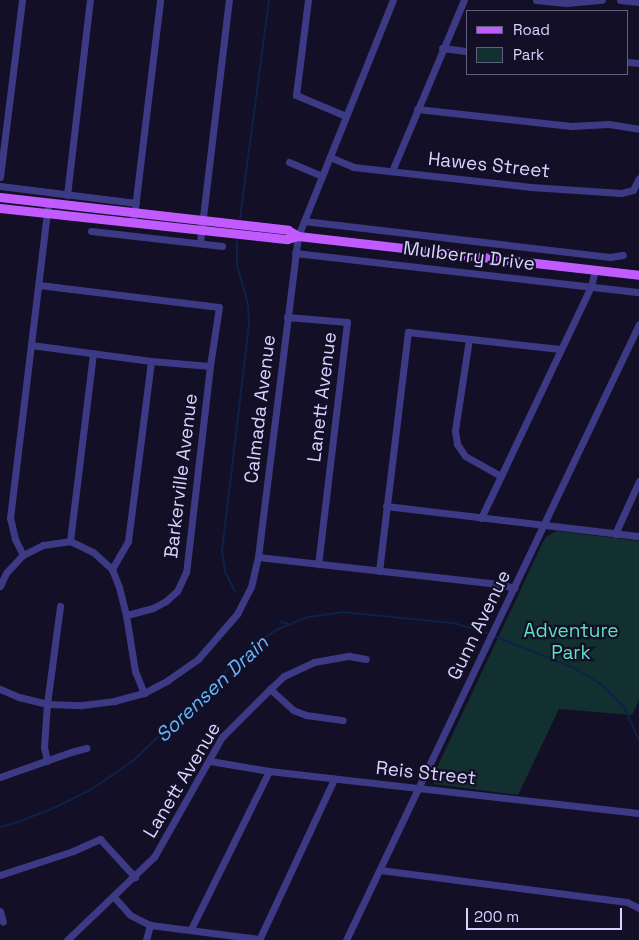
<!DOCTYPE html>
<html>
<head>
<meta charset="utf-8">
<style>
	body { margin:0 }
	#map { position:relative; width:639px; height:940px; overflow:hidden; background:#130f26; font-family:"Space Grotesk",sans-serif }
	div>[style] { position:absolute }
	.green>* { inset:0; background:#12302f }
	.stream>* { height:2px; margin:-1px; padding:0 1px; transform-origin:1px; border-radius:1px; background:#0c2248 }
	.minor>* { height:7px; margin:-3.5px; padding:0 3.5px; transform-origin:3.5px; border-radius:3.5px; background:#3d3a85 }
	.major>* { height:9px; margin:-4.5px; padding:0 4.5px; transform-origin:4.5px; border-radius:4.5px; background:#c25bff }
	span { translate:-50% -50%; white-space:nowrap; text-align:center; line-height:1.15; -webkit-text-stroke:4.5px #130f26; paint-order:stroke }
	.street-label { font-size:19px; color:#d9d4ff }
	.park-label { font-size:19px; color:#5fe0c0 }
	.water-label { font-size:20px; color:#62b6ff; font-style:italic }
	.legend { position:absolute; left:466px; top:10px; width:162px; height:65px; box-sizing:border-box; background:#130f26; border:1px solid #625e7d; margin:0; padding:6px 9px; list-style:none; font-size:15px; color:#d9d4ff }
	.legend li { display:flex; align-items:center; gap:10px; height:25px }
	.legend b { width:25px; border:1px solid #625e7d }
	.scale { position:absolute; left:466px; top:908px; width:156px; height:22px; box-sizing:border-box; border:2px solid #d9d4ff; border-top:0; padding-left:6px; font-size:15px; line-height:18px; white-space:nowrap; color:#d9d4ff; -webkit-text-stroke:4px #130f26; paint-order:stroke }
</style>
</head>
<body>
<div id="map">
	<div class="green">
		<div style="clip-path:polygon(557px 531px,639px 541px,639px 700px,632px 715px,559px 709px,518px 795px,434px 784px,432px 778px,543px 542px,547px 536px)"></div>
	</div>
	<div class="stream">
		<div style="left:240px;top:218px;width:220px;rotate:-82.4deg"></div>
		<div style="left:235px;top:591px;width:21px;rotate:-118deg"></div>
		<div style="left:225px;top:572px;width:21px;rotate:-98deg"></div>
		<div style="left:222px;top:551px;width:229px;rotate:-83.2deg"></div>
		<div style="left:249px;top:324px;width:20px;rotate:-93deg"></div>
		<div style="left:248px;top:304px;width:41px;rotate:-105.8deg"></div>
		<div style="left:237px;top:265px;width:23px;rotate:-90deg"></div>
		<div style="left:280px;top:621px;width:9px;rotate:21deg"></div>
		<div style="left:494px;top:636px;width:86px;rotate:21.8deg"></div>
		<div style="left:574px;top:668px;width:31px;rotate:31deg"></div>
		<div style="left:601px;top:684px;width:33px;rotate:45deg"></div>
		<div style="left:624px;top:707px;width:36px;rotate:66deg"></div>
		<div style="left:0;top:827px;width:19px;rotate:-16deg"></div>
		<div style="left:18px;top:822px;width:41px;rotate:-21.5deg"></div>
		<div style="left:56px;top:807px;width:40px;rotate:-26.6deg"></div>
		<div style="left:92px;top:789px;width:51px;rotate:-34.6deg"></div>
		<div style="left:134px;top:760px;width:163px;rotate:-44deg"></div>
		<div style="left:251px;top:647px;width:32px;rotate:-34deg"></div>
		<div style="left:278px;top:629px;width:16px;rotate:-22deg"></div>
		<div style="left:293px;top:623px;width:17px;rotate:-21deg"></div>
		<div style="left:309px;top:617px;width:34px;rotate:-8deg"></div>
		<div style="left:343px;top:612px;width:112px;rotate:5.7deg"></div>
		<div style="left:454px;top:623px;width:38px;rotate:17deg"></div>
	</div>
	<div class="minor">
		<div style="left:308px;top:0;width:96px;rotate:97.2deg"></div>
		<div style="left:296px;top:95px;width:54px;rotate:22.8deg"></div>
		<div style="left:536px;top:0;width:30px;rotate:6deg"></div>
		<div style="left:566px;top:3px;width:36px;rotate:-5deg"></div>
		<div style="left:620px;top:0;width:19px;rotate:6deg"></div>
		<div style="left:442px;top:48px;width:26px;rotate:7deg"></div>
		<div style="left:628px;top:62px;width:11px;rotate:5deg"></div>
		<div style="left:417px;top:109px;width:155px;rotate:6.3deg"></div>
		<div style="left:571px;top:126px;width:38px;rotate:-3deg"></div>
		<div style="left:609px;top:124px;width:30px;rotate:9deg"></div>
		<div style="left:330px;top:157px;width:25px;rotate:23deg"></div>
		<div style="left:353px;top:167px;width:179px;rotate:6.4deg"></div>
		<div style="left:531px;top:187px;width:90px;rotate:3.8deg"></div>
		<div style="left:621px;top:193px;width:12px;rotate:-14deg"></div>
		<div style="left:633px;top:190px;width:13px;rotate:-63deg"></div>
		<div style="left:289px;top:162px;width:36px;rotate:23deg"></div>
		<div style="left:392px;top:171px;width:186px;rotate:-67.2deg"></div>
		<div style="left:0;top:177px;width:178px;rotate:-82.9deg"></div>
		<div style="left:0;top:186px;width:137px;rotate:7.1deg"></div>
		<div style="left:67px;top:195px;width:196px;rotate:-83.3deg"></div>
		<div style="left:134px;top:216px;width:218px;rotate:-83.1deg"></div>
		<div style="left:304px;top:221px;width:308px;rotate:6.7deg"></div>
		<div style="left:610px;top:257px;width:13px;rotate:-9deg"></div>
		<div style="left:91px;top:231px;width:132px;rotate:6.5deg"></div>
		<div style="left:200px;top:242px;width:244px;rotate:-83.2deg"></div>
		<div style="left:295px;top:253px;width:346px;rotate:6.5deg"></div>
		<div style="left:39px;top:285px;width:181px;rotate:7deg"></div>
		<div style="left:219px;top:307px;width:60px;rotate:98.7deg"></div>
		<div style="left:210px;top:366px;width:207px;rotate:96.6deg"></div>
		<div style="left:186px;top:572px;width:21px;rotate:115deg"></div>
		<div style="left:177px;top:591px;width:15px;rotate:138deg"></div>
		<div style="left:166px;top:601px;width:15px;rotate:152deg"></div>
		<div style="left:153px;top:608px;width:28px;rotate:165deg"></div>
		<div style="left:287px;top:317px;width:60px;rotate:4.8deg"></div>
		<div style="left:347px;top:322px;width:244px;rotate:96.8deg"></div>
		<div style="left:469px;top:339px;width:93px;rotate:98.7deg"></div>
		<div style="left:455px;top:431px;width:13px;rotate:81deg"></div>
		<div style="left:457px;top:444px;width:14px;rotate:56deg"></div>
		<div style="left:465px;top:456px;width:41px;rotate:29.1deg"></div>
		<div style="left:31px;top:345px;width:121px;rotate:7.6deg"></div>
		<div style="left:151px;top:361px;width:59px;rotate:4.8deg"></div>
		<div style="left:386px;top:506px;width:255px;rotate:6.8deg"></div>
		<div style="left:481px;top:518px;width:257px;rotate:-64.6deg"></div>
		<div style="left:591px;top:286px;width:16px;rotate:-76deg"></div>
		<div style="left:615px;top:534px;width:58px;rotate:-65.6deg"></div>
		<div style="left:70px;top:541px;width:189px;rotate:-83deg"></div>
		<div style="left:23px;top:555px;width:18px;rotate:-117deg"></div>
		<div style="left:15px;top:539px;width:22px;rotate:-103deg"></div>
		<div style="left:10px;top:518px;width:318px;rotate:-83.1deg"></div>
		<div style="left:258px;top:557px;width:242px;rotate:6.4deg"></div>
		<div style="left:498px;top:584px;width:17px;rotate:13deg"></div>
		<div style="left:112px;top:569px;width:32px;rotate:-60deg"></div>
		<div style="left:128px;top:541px;width:181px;rotate:-82.7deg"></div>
		<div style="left:379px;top:571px;width:241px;rotate:-83.1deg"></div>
		<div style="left:408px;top:332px;width:153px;rotate:6.4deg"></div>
		<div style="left:0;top:586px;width:14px;rotate:-65deg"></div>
		<div style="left:6px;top:573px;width:25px;rotate:-47deg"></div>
		<div style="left:23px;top:555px;width:22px;rotate:-27deg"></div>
		<div style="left:43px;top:545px;width:27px;rotate:-8deg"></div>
		<div style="left:70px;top:541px;width:25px;rotate:26deg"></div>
		<div style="left:93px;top:552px;width:25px;rotate:42deg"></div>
		<div style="left:112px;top:569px;width:19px;rotate:69deg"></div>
		<div style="left:119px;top:587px;width:29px;rotate:76deg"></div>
		<div style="left:126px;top:615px;width:57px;rotate:80.9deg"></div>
		<div style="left:135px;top:671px;width:24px;rotate:68deg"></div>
		<div style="left:0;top:689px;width:21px;rotate:23deg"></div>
		<div style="left:19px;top:697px;width:29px;rotate:14deg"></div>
		<div style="left:47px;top:704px;width:35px;rotate:2deg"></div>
		<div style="left:82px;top:705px;width:32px;rotate:-7deg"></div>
		<div style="left:114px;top:701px;width:31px;rotate:-15deg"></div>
		<div style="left:144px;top:693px;width:27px;rotate:-28deg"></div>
		<div style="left:168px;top:680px;width:37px;rotate:-35deg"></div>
		<div style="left:198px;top:659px;width:60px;rotate:-49.1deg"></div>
		<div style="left:237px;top:614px;width:30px;rotate:-63deg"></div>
		<div style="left:251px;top:587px;width:31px;rotate:-77deg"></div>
		<div style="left:258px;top:557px;width:323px;rotate:-82.9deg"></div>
		<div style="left:298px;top:236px;width:254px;rotate:-68.1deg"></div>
		<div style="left:270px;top:689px;width:31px;rotate:42deg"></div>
		<div style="left:293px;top:710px;width:14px;rotate:21deg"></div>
		<div style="left:306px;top:715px;width:37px;rotate:8deg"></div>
		<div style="left:47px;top:761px;width:14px;rotate:-102deg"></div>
		<div style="left:44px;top:747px;width:43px;rotate:-86deg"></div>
		<div style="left:47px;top:704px;width:99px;rotate:-82.4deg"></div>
		<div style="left:210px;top:761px;width:60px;rotate:9.6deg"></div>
		<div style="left:269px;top:771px;width:372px;rotate:6.5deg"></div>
		<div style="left:0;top:777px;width:75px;rotate:-19.4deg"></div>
		<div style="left:71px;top:752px;width:16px;rotate:-15deg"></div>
		<div style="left:380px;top:870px;width:249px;rotate:7.4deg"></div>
		<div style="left:627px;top:902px;width:13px;rotate:27deg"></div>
		<div style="left:0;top:875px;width:77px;rotate:-18.2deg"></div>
		<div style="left:73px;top:851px;width:30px;rotate:-24deg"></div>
		<div style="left:100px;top:839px;width:52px;rotate:47.4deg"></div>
		<div style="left:114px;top:897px;width:24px;rotate:48deg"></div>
		<div style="left:130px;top:915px;width:22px;rotate:27deg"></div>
		<div style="left:150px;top:925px;width:111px;rotate:7.3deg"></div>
		<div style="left:0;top:911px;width:11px;rotate:75deg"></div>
		<div style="left:191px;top:929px;width:176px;rotate:-63.7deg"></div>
		<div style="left:67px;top:940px;width:120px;rotate:-43.7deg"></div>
		<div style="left:154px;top:857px;width:138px;rotate:-60.5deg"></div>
		<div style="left:222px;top:737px;width:68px;rotate:-45deg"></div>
		<div style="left:270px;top:689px;width:19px;rotate:-43deg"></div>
		<div style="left:284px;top:676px;width:33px;rotate:-25deg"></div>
		<div style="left:314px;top:662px;width:36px;rotate:-10deg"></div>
		<div style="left:349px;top:656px;width:17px;rotate:10deg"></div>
		<div style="left:146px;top:940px;width:16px;rotate:-75deg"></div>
		<div style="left:259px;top:940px;width:178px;rotate:-65deg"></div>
		<div style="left:346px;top:940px;width:682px;rotate:-64.56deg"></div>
	</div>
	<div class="major">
		<div style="left:0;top:197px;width:290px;rotate:6.5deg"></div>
		<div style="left:288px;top:230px;width:12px;rotate:31deg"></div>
		<div style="left:0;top:208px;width:289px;rotate:6.2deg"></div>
		<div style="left:287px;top:239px;width:11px;rotate:-15deg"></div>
		<div style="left:298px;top:236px;width:343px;rotate:6.5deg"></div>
	</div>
	<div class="street-label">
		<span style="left:489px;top:165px;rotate:6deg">Hawes Street</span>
		<span style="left:469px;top:256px;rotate:7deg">Mulberry Drive</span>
		<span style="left:322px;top:397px;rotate:-83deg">Lanett Avenue</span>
		<span style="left:260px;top:409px;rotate:-83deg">Calmada Avenue</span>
		<span style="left:181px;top:476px;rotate:-83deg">Barkerville Avenue</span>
		<span style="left:479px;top:625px;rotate:-64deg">Gunn Avenue</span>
		<span style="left:426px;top:773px;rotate:6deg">Reis Street</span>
		<span style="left:182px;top:780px;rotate:-59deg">Lanett Avenue</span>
	</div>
	<div class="park-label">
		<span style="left:571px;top:642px">Adventure<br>Park</span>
	</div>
	<div class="water-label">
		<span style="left:212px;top:689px;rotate:-43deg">Sorensen Drain</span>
	</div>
	<ul class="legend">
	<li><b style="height:6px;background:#c25bff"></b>Road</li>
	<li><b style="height:14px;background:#12302f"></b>Park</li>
	</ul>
	<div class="scale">200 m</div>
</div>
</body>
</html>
